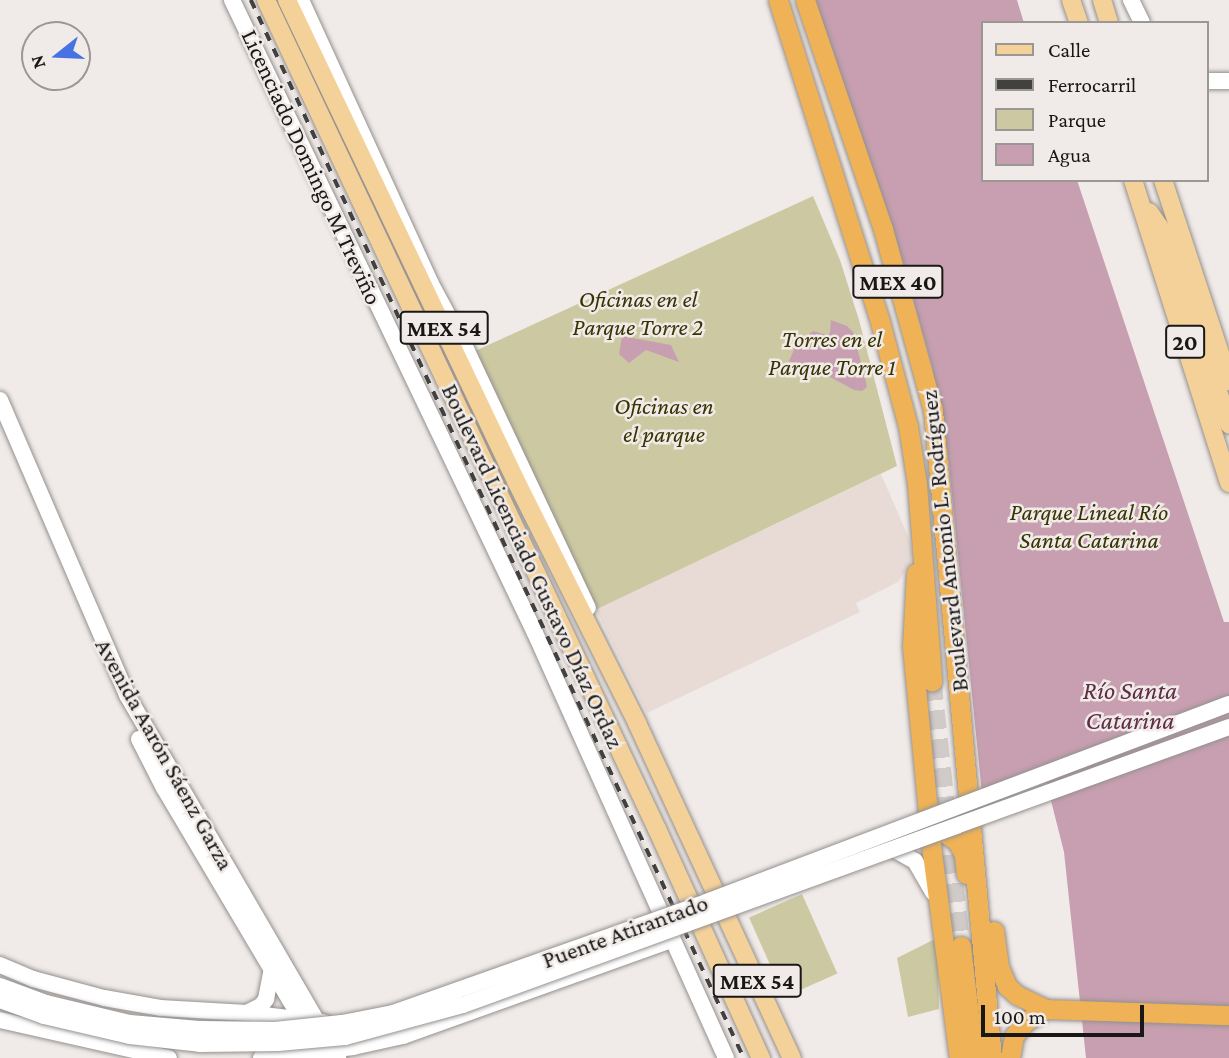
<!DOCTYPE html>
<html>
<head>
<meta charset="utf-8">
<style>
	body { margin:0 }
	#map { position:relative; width:1229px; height:1058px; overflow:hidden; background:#f0ebe8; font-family:"Crimson Pro",serif }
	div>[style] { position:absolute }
	.built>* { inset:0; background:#e8dbd5 }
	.green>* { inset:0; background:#ccc9a2; transform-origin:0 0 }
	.water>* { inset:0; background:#c79fb0 }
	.highway-tunnel>* { height:19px; margin-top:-9.5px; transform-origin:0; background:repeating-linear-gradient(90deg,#d0cbc9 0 19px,transparent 0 29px) }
	.roads { filter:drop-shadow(0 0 2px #94908e) drop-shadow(0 0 2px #94908e) }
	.secondary>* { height:16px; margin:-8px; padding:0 8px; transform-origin:8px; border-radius:8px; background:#fff }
	.primary>* { height:18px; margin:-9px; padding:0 9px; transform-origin:9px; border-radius:9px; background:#f5d19a }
	.highway>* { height:19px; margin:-9.5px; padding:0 9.5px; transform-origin:9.5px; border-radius:9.5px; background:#efb256 }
	.rail>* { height:3.5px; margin-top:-1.75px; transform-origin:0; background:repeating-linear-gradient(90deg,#42413f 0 9px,transparent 0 18px) }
	.bridges { filter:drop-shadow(0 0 2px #94908e) drop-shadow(0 0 2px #94908e) }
	.secondary-bridge>* { height:16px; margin:-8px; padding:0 8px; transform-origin:8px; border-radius:8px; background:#fff }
	span { translate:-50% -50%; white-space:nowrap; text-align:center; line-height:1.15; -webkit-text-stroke:5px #f0ebe8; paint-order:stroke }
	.shield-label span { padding:2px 5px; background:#f0ebe8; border:2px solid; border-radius:5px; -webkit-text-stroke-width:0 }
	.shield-label { font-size:23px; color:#191817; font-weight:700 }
	.street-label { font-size:24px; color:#191817 }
	.park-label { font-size:24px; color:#373300; font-style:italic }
	.water-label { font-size:26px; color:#602c46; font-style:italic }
	.legend { position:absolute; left:981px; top:21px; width:228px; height:161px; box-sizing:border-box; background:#f0ebe8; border:2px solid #9a9794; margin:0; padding:9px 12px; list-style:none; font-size:21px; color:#191817 }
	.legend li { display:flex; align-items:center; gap:14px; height:35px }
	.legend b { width:35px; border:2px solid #9a9794 }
	.north { position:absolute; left:21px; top:21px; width:70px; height:70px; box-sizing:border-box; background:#f0ebe8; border:2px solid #9a9794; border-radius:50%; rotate:252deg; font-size:19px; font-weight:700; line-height:28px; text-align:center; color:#191817 }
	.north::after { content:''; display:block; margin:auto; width:24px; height:32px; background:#4672e4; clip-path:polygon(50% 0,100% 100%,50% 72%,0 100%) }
	.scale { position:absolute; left:981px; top:1005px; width:163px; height:32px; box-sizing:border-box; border:4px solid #191817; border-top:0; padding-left:9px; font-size:21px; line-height:24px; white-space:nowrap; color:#191817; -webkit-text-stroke:5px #f0ebe8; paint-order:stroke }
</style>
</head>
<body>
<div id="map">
	<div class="built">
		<div style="clip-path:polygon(881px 474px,909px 538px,912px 552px,910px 564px,898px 582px,856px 603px,860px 612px,647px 713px,564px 545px,698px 561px)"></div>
	</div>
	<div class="green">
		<div style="clip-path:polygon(813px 196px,840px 260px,859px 320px,897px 466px,597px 609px,473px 352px)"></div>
		<div style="left:802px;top:894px;width:87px;height:58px;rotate:66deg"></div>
		<div style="clip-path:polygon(937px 938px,939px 1009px,908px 1017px,897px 958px)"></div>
	</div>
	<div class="water">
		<div style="clip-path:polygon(815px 0,1017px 0,1024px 23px,982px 23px,982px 180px,1077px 180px,1224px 622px,1229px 622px,1229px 1058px,1086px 1058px,1064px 852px,1046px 781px,983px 804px,948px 456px,932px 367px,903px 264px)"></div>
		<div style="clip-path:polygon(831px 320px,847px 326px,853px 332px,866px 382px,867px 387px,862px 391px,854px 390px,830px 377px,796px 369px,789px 361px,797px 343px,813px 331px,827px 335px,830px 333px)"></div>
		<div style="clip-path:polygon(622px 336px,671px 345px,679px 362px,646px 350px,629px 363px,619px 354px)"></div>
	</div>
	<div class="highway-tunnel">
		<div style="left:932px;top:681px;width:267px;rotate:83.8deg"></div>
	</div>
	<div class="roads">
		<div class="secondary">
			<div style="left:232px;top:0;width:702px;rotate:64.42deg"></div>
			<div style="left:535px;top:633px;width:466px;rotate:65.8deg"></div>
			<div style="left:301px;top:0;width:312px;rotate:65.4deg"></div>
			<div style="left:431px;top:284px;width:74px;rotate:61.7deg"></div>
			<div style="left:466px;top:349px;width:286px;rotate:64.8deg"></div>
			<div style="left:1131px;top:0;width:25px;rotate:64deg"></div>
			<div style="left:1206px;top:81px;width:23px"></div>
			<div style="left:0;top:400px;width:321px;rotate:66.7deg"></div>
			<div style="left:127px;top:695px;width:420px;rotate:59.8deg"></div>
			<div style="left:139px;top:739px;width:55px;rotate:63deg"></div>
			<div style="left:164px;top:788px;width:276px;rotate:59.3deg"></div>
			<div style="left:886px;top:845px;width:33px;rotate:29deg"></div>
			<div style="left:915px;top:861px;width:36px;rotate:60deg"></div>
			<div style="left:0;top:965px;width:36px;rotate:23deg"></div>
			<div style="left:33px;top:979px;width:73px;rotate:15deg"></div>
			<div style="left:104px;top:998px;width:57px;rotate:10.1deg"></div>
			<div style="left:160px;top:1008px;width:87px;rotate:3.3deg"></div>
			<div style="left:247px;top:1013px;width:77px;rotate:6.8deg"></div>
			<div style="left:247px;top:1013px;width:16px;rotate:-27deg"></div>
			<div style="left:261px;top:1006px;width:9px;rotate:-54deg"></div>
			<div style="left:266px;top:999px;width:32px;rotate:-79deg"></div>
			<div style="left:0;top:1020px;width:173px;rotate:12.7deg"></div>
			<div style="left:261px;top:1058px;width:93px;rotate:-6.8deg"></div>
			<div style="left:353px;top:1047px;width:51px;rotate:-12.4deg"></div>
			<div style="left:403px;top:1036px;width:285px;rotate:-19.7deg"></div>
			<div style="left:671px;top:940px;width:8px;rotate:-76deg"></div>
		</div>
		<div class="primary">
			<div style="left:266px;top:0;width:917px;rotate:64.75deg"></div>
			<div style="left:657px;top:829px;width:252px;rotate:65.6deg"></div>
			<div style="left:287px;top:0;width:533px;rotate:64.54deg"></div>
			<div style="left:516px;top:481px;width:271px;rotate:63.4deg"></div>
			<div style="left:637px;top:723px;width:369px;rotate:65.2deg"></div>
			<div style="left:1071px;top:0;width:24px;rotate:71deg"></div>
			<div style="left:1102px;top:0;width:24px;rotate:73deg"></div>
			<div style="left:1133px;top:180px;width:318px;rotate:72.4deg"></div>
			<div style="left:1163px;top:180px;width:212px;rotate:71.8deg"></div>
			<div style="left:1149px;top:212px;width:28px;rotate:55deg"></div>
			<div style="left:1165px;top:235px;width:200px;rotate:71.3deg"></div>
		</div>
		<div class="highway">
			<div style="left:778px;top:0;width:334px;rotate:72.4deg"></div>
			<div style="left:879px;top:318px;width:112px;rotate:75deg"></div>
			<div style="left:908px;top:426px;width:59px;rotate:81.2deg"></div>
			<div style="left:917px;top:484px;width:198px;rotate:85.6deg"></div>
			<div style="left:805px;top:0;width:242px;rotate:71.2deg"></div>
			<div style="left:883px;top:229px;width:188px;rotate:74.6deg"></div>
			<div style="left:933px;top:410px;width:651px;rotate:84.8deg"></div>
			<div style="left:916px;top:573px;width:73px;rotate:93.1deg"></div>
			<div style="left:912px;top:646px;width:208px;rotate:84.5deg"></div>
			<div style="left:932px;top:853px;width:207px;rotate:82.5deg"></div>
			<div style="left:929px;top:827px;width:14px;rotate:17deg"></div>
			<div style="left:942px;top:831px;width:18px;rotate:34deg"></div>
			<div style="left:957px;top:841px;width:16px;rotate:63deg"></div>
			<div style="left:964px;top:855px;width:19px;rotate:84deg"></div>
			<div style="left:994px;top:931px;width:36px;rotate:82deg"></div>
			<div style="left:999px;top:967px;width:21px;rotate:67deg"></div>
			<div style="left:1007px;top:986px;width:13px;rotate:42deg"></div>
			<div style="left:1017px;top:995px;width:32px;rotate:26deg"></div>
			<div style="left:961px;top:946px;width:113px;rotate:83.4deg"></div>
			<div style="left:1010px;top:1058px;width:22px;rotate:-80deg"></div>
			<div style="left:1014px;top:1036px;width:18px;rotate:-52deg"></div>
			<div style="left:1025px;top:1022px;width:25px;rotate:-32deg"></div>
			<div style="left:1046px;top:1009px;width:183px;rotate:1.9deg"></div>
		</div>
	</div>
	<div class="rail">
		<div style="left:251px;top:0;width:1167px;rotate:65.02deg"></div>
	</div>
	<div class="bridges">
		<div class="secondary-bridge">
			<div style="left:0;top:986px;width:49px;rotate:20.3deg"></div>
			<div style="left:46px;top:1003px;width:86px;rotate:13.4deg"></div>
			<div style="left:130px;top:1023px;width:69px;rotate:5deg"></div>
			<div style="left:199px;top:1029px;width:76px;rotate:0.8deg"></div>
			<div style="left:275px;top:1030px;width:67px;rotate:-6deg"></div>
			<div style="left:342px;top:1023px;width:52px;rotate:-11.1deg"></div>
			<div style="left:393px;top:1013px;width:332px;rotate:-19.5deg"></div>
			<div style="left:706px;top:902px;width:559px;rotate:-20.74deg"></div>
			<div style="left:0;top:1000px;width:47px;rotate:20deg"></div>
			<div style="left:44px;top:1016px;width:88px;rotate:13.1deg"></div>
			<div style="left:130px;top:1036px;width:70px;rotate:6.5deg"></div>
			<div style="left:200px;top:1044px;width:78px;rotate:-0.7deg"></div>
			<div style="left:278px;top:1043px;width:67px;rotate:-5.1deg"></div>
			<div style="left:345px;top:1037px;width:122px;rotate:-15.2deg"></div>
			<div style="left:463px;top:1005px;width:815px;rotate:-19.95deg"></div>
		</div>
	</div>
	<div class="shield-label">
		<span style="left:898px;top:282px">MEX 40</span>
		<span style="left:444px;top:328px">MEX 54</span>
		<span style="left:1185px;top:342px">20</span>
		<span style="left:757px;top:981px">MEX 54</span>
	</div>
	<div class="street-label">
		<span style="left:312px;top:167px;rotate:65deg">Licenciado Domingo M Treviño</span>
		<span style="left:944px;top:541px;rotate:-96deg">Boulevard Antonio L. Rodríguez</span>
		<span style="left:533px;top:566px;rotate:65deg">Boulevard Licenciado Gustavo Díaz Ordaz</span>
		<span style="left:165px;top:754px;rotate:61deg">Avenida Aarón Sáenz Garza</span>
		<span style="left:625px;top:931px;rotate:-20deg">Puente Atirantado</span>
	</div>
	<div class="park-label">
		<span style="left:638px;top:313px">Oficinas en el<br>Parque Torre 2</span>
		<span style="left:832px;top:353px">Torres en el<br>Parque Torre 1</span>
		<span style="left:664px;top:420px">Oficinas en<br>el parque</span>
		<span style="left:1089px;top:526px">Parque Lineal Río<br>Santa Catarina</span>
	</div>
	<div class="water-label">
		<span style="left:1130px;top:706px">Río Santa<br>Catarina</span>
	</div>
	<ul class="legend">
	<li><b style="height:9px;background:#f5d19a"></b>Calle</li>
	<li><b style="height:9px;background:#42413f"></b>Ferrocarril</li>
	<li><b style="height:19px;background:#ccc9a2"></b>Parque</li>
	<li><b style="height:19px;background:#c79fb0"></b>Agua</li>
	</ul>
	<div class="north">N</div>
	<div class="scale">100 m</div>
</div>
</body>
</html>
